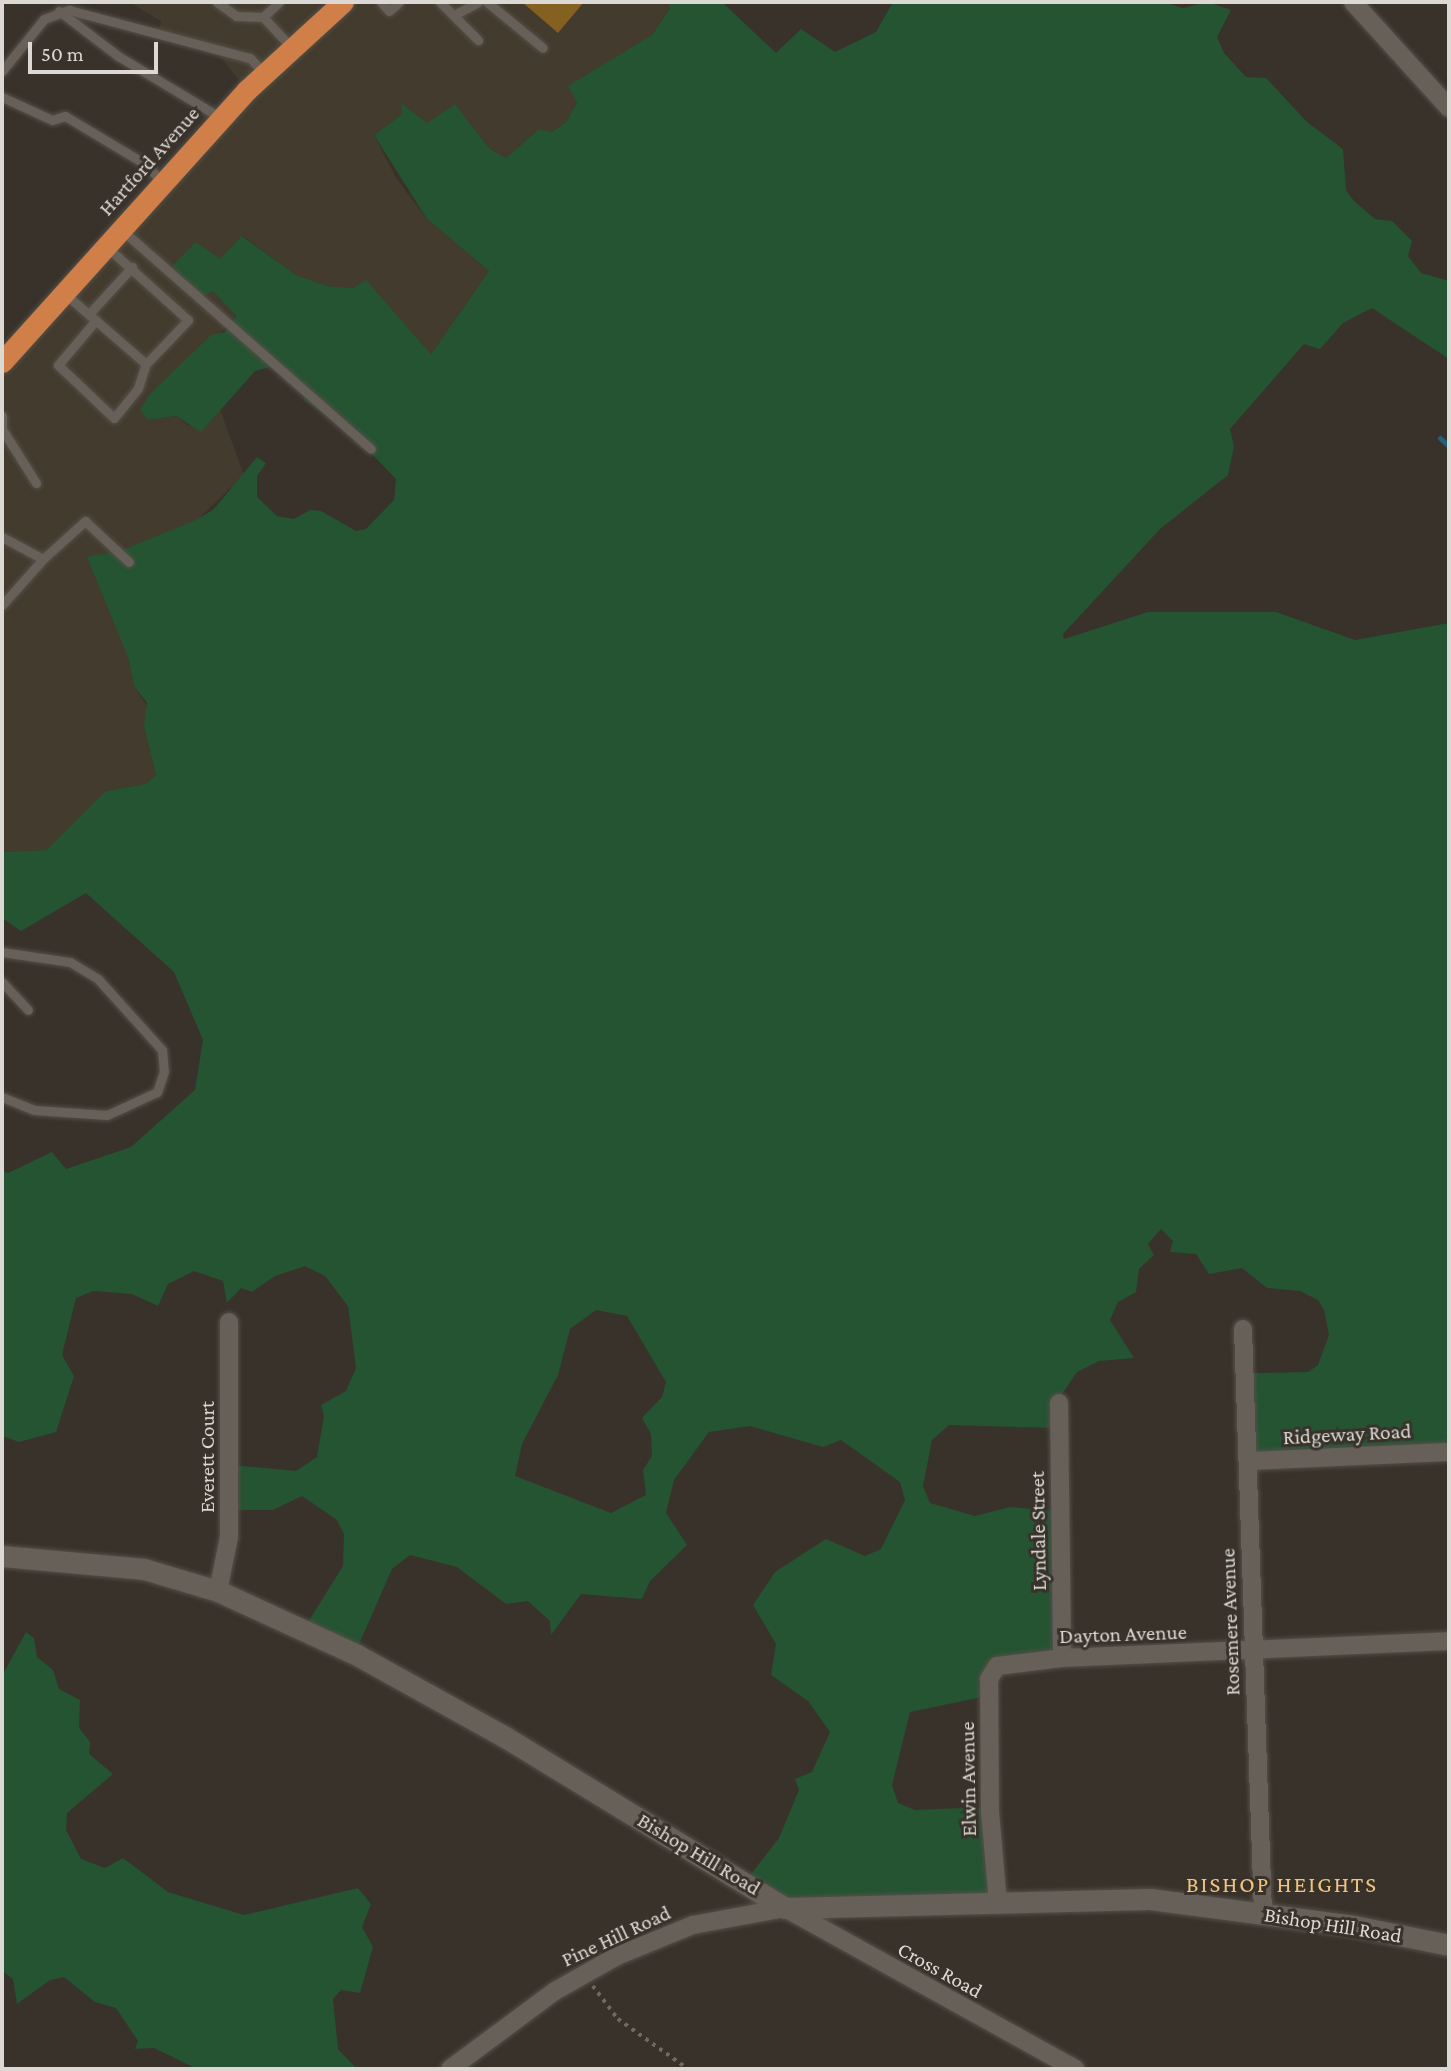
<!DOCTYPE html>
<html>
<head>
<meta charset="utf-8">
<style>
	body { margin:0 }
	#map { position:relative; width:1451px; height:2071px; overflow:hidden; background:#38322b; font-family:"Crimson Pro",serif }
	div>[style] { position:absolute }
	.built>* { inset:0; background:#433b2d }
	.green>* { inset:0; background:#245432 }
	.stream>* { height:5px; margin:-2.5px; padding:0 2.5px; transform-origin:2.5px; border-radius:2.5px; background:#206177 }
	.building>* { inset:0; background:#846021 }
	.path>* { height:3.5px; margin-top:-1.75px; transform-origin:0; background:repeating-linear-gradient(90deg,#6f6a64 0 3.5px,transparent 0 8.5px) }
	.roads { filter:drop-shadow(0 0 2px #544f49) drop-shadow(0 0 2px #544f49) }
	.lane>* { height:9px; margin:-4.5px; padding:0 4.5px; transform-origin:4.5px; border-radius:4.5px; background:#666058 }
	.street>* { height:18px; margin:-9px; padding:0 9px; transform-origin:9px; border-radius:9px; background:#666058 }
	.secondary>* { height:21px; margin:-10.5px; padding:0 10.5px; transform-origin:10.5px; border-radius:10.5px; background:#666058 }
	.highway>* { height:21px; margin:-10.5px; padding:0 10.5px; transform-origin:10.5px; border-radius:10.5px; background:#cf7f47 }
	span { translate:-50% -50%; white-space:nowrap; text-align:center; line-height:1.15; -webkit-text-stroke:6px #38322b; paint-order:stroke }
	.street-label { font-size:21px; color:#dcd9d4 }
	.neighbourhood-label { font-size:23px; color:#f0c37f; letter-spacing:2px }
	.frame { position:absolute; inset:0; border:4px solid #dcd9d4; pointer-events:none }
	.scale { position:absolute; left:28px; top:42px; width:130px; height:32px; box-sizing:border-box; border:4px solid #dcd9d4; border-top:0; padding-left:9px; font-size:21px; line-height:24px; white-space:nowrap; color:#dcd9d4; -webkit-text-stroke:5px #38322b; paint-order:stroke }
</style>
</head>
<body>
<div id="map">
	<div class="built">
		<div style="clip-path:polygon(129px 2px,667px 2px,670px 7px,652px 35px,577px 102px,566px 122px,552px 132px,539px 129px,506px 158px,490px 149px,455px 104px,427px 124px,402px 105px,402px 114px,374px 135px,396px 178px,427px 219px,489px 271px,431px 354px,366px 281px,353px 288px,327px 286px,296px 275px,243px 236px,213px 291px,236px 315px,148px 420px,176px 416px,189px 426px,219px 407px,244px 475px,196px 521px,122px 550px,128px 657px,134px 686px,150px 711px,144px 727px,156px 775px,146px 784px,106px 791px,47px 850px,2px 852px,2px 346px,23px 335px,250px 95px,221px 57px,170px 37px,159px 30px,161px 21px)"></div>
	</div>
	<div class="green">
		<div style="clip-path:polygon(evenodd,667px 2px,722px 2px,776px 53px,801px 29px,835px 52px,876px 32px,893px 2px,1163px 2px,1183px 8px,1207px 2px,1231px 10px,1217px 37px,1224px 53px,1246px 77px,1266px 78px,1307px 122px,1343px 149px,1346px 190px,1354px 201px,1375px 219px,1392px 221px,1412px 241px,1408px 256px,1421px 273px,1449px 281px,1449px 359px,1372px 308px,1343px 323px,1320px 349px,1304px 344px,1230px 429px,1234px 446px,1228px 475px,1160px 529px,1063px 634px,1064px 639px,1148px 612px,1276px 612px,1355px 640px,1449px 623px,1449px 1451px,1254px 1460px,1252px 1373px,1308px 1372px,1318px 1365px,1329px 1335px,1324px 1310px,1318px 1300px,1300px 1291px,1267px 1288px,1242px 1268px,1209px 1274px,1196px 1254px,1170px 1252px,1173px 1241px,1161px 1229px,1148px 1244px,1154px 1255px,1139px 1269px,1136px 1292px,1118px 1302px,1110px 1320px,1134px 1358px,1099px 1361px,1077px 1372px,1058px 1400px,1055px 1428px,949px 1425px,932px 1440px,923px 1486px,930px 1503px,975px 1516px,1010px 1507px,1057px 1511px,1061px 1656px,998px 1665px,987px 1696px,910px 1712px,892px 1785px,898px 1803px,915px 1810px,987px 1807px,996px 1899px,785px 1908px,748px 1878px,779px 1838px,799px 1790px,795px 1779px,812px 1772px,830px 1732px,808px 1701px,771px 1675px,776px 1644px,753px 1605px,775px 1572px,826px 1539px,865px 1556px,881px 1549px,905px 1500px,900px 1482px,841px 1440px,823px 1447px,750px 1426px,709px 1432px,674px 1480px,666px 1513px,687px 1545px,650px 1581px,642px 1599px,581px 1594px,551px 1635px,550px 1621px,528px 1601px,506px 1604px,457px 1567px,410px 1555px,392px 1569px,356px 1651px,305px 1627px,343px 1566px,344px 1534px,337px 1520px,302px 1496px,273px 1510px,232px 1510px,231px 1465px,296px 1471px,317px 1457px,324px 1416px,321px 1405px,346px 1391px,356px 1368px,348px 1306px,325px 1276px,305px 1266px,275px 1276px,252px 1292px,241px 1288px,227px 1303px,223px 1281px,194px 1271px,168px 1284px,158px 1306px,132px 1294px,93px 1291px,76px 1298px,62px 1355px,74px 1376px,56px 1432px,19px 1442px,2px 1436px,2px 1171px,8px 1173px,52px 1152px,66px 1169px,131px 1147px,195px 1090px,203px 1040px,174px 972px,86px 893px,21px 931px,2px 918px,2px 852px,47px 850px,106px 791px,146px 784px,156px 775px,144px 727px,147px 703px,134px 686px,128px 657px,87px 557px,122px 550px,196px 520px,214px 509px,257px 457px,266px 463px,257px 476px,257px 497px,277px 516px,294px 519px,310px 510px,321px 511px,356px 531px,366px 529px,394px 500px,396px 479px,370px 452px,364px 437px,338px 413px,320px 411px,305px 401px,299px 383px,274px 366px,255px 371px,201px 432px,176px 416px,148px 420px,140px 410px,149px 395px,211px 335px,225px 332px,236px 316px,213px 291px,201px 297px,170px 268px,196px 242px,220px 259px,242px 236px,296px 275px,327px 286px,353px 288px,366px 280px,431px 354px,489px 271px,427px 219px,374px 135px,402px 114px,402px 104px,427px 123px,455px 104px,490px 149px,506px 158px,539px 129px,552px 132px,566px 122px,577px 102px,568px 86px,652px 35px,670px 8px,667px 2px,596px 1310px,627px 1316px,666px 1382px,662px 1397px,642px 1418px,651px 1434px,652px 1456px,643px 1470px,646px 1495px,611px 1513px,515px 1476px,522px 1444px,558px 1375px,570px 1329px,596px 1310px)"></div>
		<div style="clip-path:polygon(26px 1632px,34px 1638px,37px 1657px,53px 1670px,59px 1689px,80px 1700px,79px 1728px,90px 1742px,89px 1754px,113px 1774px,67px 1813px,66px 1830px,81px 1859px,105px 1868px,123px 1858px,168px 1892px,244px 1915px,358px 1888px,371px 1904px,362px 1927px,373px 1947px,360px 1993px,341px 1990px,333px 1999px,338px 2049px,357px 2069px,197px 2069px,154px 2048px,135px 2049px,138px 2041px,116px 2008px,95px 2002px,64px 1977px,50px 1980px,17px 2004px,13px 1979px,2px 1971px,2px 1676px)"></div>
	</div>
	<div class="stream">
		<div style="left:1440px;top:438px;width:12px;rotate:42deg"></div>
	</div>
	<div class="building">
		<div style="clip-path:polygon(522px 2px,584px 2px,558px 33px)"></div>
	</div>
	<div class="path">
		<div style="left:593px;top:1986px;width:41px;rotate:52.9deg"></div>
		<div style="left:618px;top:2019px;width:86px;rotate:35.5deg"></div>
	</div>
	<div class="roads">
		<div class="lane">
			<div style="left:217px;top:2px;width:24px;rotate:36deg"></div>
			<div style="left:236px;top:16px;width:27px;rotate:2deg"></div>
			<div style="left:263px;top:17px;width:42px;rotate:46.9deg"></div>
			<div style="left:381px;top:2px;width:12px;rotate:48deg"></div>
			<div style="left:389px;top:11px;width:13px;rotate:-42deg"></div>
			<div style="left:440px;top:2px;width:54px;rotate:45deg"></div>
			<div style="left:487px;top:2px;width:72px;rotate:39.4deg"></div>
			<div style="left:59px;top:11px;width:74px;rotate:37.3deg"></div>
			<div style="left:118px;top:56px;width:120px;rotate:31deg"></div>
			<div style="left:454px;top:15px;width:27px;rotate:-28deg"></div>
			<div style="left:263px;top:17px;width:22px;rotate:-43deg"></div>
			<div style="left:2px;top:71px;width:67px;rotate:-51.1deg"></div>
			<div style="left:44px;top:19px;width:27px;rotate:-20deg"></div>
			<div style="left:69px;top:10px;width:187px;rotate:14.9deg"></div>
			<div style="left:250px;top:58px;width:22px;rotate:47deg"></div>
			<div style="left:2px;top:97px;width:55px;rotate:24.7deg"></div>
			<div style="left:52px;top:120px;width:14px;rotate:-17deg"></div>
			<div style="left:65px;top:116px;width:96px;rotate:30.9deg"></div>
			<div style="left:147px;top:165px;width:23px;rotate:49deg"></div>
			<div style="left:123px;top:231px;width:330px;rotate:41.3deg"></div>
			<div style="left:64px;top:293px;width:108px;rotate:40.9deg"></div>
			<div style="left:89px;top:314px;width:64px;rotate:-47.5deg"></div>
			<div style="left:96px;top:320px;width:59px;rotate:130.2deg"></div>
			<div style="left:58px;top:365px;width:77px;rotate:43.4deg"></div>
			<div style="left:114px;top:418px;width:38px;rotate:-51deg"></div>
			<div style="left:138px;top:388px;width:25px;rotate:-72deg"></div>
			<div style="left:146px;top:364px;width:61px;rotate:-46.3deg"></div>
			<div style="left:188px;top:320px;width:109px;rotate:-138deg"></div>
			<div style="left:2px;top:416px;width:14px;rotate:90deg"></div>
			<div style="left:2px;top:429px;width:64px;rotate:57.8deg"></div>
			<div style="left:2px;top:537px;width:47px;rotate:28.2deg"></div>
			<div style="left:43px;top:559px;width:57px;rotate:-42.1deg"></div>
			<div style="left:85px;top:521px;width:60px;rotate:43deg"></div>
			<div style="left:2px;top:605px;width:62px;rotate:-48.3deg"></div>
			<div style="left:2px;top:952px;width:69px;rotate:8.4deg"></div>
			<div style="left:70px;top:962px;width:33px;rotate:31deg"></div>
			<div style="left:98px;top:979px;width:96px;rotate:48deg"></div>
			<div style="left:162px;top:1050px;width:21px;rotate:85deg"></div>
			<div style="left:164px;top:1071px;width:22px;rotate:108deg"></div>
			<div style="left:157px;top:1092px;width:55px;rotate:155.3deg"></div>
			<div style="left:107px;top:1115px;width:73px;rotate:-176.1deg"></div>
			<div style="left:34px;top:1110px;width:35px;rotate:-158deg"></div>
			<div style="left:2px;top:982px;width:38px;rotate:47deg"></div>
		</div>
		<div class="street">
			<div style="left:1353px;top:2px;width:143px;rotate:47.8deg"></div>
			<div style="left:1243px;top:1329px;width:585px;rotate:88.04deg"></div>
			<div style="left:1059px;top:1403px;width:255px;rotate:89.3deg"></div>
			<div style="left:1248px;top:1461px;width:201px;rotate:-2.6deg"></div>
			<div style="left:218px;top:1591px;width:55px;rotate:-78.5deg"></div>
			<div style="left:229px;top:1537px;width:215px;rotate:-90deg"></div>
			<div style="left:998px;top:1903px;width:91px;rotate:-95deg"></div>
			<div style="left:990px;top:1812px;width:133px;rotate:-90.4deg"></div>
			<div style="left:989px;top:1679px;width:15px;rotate:-58deg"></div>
			<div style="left:997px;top:1666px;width:65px;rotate:-7deg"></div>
			<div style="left:1062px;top:1658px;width:387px;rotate:-2.5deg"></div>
			<div style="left:450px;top:2069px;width:131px;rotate:-36.6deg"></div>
			<div style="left:555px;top:1991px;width:71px;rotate:-29.4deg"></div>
			<div style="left:617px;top:1956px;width:82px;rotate:-22.2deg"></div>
			<div style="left:693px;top:1925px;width:94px;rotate:-10.5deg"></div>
			<div style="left:785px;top:1908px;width:332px;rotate:29deg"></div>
		</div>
		<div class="secondary">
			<div style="left:2px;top:1556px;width:143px;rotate:5.2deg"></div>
			<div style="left:144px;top:1569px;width:77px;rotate:16.6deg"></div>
			<div style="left:218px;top:1591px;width:153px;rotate:24.7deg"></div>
			<div style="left:357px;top:1655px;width:169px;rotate:29deg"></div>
			<div style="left:505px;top:1737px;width:328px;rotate:31.4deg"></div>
			<div style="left:785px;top:1908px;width:365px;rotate:-1.4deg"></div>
			<div style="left:1150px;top:1899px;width:206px;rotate:7.5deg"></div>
			<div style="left:1354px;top:1926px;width:97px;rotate:11.3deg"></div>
		</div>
		<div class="highway">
			<div style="left:2px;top:362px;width:366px;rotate:-48deg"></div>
			<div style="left:247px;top:90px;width:130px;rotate:-42.5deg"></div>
		</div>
	</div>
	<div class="street-label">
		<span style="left:149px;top:161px;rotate:-48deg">Hartford Avenue</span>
		<span style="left:1347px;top:1434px;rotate:-3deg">Ridgeway Road</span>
		<span style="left:207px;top:1457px;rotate:-90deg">Everett Court</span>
		<span style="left:1038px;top:1531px;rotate:-91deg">Lyndale Street</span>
		<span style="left:1230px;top:1622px;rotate:-92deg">Rosemere Avenue</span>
		<span style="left:1123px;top:1634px;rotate:-2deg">Dayton Avenue</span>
		<span style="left:968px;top:1779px;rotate:-91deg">Elwin Avenue</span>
		<span style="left:699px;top:1854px;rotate:31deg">Bishop Hill Road</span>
		<span style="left:1333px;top:1925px;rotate:9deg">Bishop Hill Road</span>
		<span style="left:616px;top:1936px;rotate:-25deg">Pine Hill Road</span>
		<span style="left:940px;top:1970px;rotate:29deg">Cross Road</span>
	</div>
	<div class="neighbourhood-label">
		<span style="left:1282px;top:1884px">BISHOP HEIGHTS</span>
	</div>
	<div class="frame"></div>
	<div class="scale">50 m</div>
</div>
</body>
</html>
